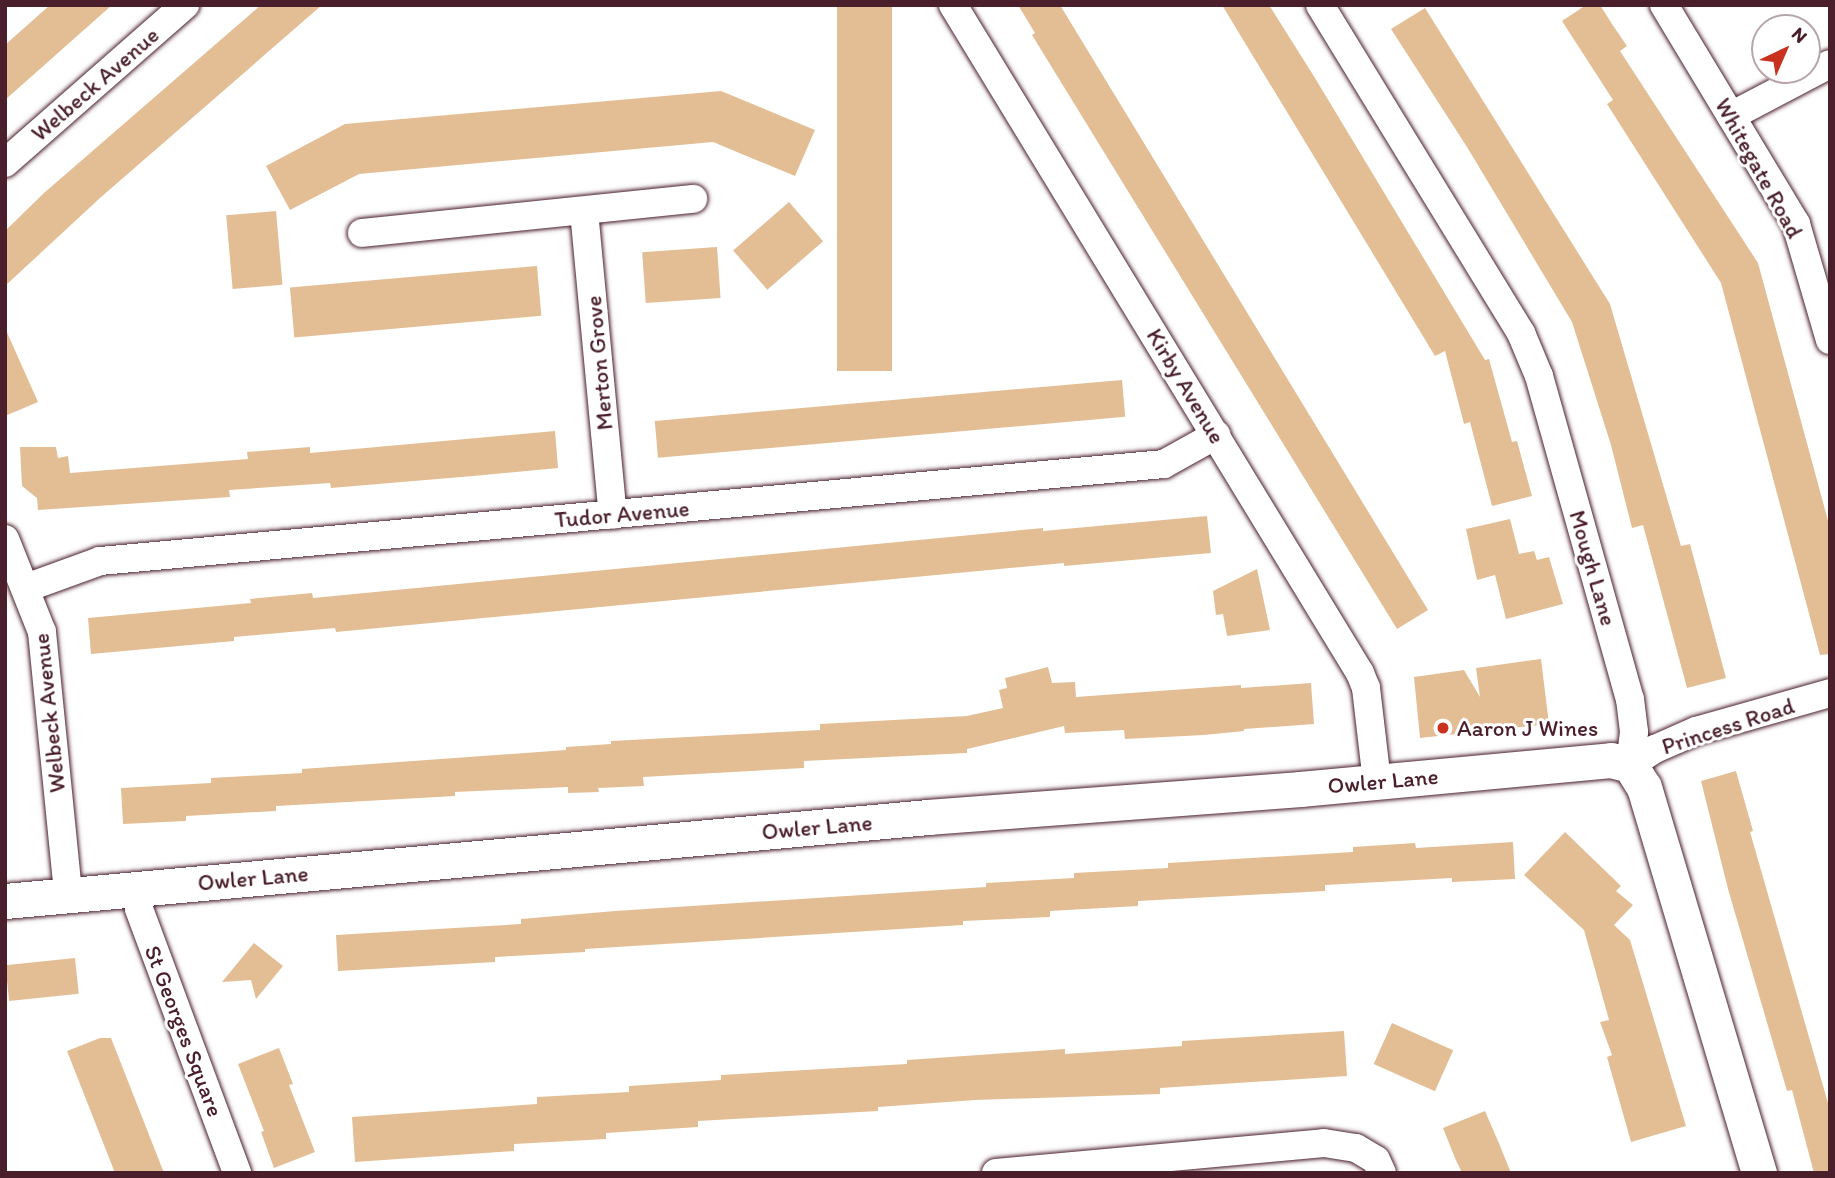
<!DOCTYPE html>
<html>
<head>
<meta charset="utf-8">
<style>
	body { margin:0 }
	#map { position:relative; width:1835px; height:1178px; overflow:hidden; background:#fff; font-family:Itim,sans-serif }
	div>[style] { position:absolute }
	.building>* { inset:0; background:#e3be94; transform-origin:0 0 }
	.roads { filter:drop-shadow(0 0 2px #4a1f2b) drop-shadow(0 0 2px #4a1f2b) }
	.minor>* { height:28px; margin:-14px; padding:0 14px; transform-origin:14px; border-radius:14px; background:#fff }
	.tertiary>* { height:35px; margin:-17.5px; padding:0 17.5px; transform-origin:17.5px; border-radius:17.5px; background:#fff }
	.dots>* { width:19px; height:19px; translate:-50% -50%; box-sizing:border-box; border:4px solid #fff; border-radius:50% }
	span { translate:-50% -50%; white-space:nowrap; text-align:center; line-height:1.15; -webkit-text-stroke:6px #fff; paint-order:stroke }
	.street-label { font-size:23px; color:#4a1f2b }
	.poi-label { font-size:23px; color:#4a1f2b }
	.left { translate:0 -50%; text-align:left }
	.frame { position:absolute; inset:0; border:7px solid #4a1f2b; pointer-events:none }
	.north { position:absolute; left:1751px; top:14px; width:70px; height:70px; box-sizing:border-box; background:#fff; border:2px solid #b7a5aa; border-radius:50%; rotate:44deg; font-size:19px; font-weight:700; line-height:28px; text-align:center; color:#4a1f2b }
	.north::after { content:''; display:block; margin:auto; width:24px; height:32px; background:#c8321e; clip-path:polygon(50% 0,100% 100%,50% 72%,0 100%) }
</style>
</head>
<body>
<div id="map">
	<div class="building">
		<div style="clip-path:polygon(50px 5px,112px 5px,5px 100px,5px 45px)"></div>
		<div style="clip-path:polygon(261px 5px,322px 5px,100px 198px,5px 286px,5px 231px,44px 193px)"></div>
		<div style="left:837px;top:5px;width:55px;height:366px"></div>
		<div style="clip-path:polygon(1018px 5px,1060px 5px,1428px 610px,1397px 629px,1032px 35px,1035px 33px)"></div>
		<div style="clip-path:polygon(1222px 5px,1269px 5px,1315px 78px,1485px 360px,1489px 359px,1512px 442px,1517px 441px,1532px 496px,1492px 506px,1470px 422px,1464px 424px,1445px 351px,1435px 356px)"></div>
		<div style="clip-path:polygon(1586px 5px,1600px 5px,1612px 24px,1627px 46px,1620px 51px,1758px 263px,1830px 528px,1830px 654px,1820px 655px,1721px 283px,1607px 104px,1613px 100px,1562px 21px)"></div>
		<div style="clip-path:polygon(1425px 8px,1610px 304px,1681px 546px,1690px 544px,1726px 678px,1687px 688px,1643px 525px,1632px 528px,1611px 445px,1572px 322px,1467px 147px,1391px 29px)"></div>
		<div style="clip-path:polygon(721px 91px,815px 130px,795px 176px,713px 142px,359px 174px,290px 210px,266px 166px,345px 124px)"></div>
		<div style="left:789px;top:202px;width:52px;height:74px;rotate:49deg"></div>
		<div style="left:276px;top:211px;width:74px;height:50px;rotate:85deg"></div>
		<div style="left:717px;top:247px;width:51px;height:75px;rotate:86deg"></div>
		<div style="left:537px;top:266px;width:50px;height:248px;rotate:85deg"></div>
		<div style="clip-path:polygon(5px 328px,38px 402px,5px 416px)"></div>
		<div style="left:1122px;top:380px;width:37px;height:469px;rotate:85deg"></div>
		<div style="clip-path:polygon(555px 431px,558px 468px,473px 476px,331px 488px,330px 483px,229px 490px,230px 497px,38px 510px,37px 498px,22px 486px,20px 447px,56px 447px,58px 458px,68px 456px,70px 473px,248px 459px,247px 452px,310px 447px,310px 453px)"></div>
		<div style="clip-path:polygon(1207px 516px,1211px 553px,1064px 566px,1064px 563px,336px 632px,335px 628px,234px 637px,234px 641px,91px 654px,88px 618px,251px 603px,250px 599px,312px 593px,313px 598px,1043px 528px,1043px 531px)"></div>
		<div style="clip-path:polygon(1510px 519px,1519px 554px,1534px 551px,1537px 560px,1549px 557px,1563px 604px,1506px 619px,1495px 575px,1477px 580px,1466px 529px)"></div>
		<div style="clip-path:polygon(1257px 569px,1270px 630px,1227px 636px,1223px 614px,1216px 615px,1213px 591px)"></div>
		<div style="clip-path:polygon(1541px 659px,1549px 724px,1420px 738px,1414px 677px,1464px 670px,1480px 697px,1476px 668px)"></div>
		<div style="clip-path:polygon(1048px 667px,1052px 683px,1075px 682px,1076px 697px,1241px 685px,1241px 688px,1311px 683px,1314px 724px,1244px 729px,1244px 731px,1204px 735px,1125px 739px,1124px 730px,1065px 733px,1064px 726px,967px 749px,967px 753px,804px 761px,804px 768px,643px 777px,644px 786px,598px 788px,599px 792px,568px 793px,568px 787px,455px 792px,455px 796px,276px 806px,276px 811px,186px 816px,186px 821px,123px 824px,121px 788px,211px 783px,211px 778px,302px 773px,302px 769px,566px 750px,566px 747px,611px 744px,611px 741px,820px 730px,820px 724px,967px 716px,1003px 708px,999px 690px,1007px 688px,1005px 678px)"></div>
		<div style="clip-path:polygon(1736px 771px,1753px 831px,1750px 832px,1830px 1110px,1830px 1173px,1814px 1173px,1792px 1090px,1787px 1091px,1728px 889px,1701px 781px)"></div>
		<div style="clip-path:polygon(1565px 832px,1621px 886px,1616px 891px,1633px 905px,1614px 925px,1630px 940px,1686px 1126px,1631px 1142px,1607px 1057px,1612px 1055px,1600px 1022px,1609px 1020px,1584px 930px,1524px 875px)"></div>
		<div style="clip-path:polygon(1513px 842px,1515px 879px,1452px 882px,1452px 878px,1325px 885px,1325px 891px,1138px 901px,1138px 906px,1050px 911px,1050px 917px,963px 921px,963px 925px,585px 949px,585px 952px,495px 957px,495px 962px,338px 971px,336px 935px,521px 924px,521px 919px,615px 911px,986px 887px,986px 883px,1074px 878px,1074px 873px,1168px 868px,1168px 863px,1353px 852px,1353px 847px,1415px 843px,1416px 848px)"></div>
		<div style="clip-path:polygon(254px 943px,283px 966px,256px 999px,251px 980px,222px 982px)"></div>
		<div style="left:75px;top:958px;width:36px;height:70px;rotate:84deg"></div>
		<div style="left:1392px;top:1023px;width:67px;height:45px;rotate:24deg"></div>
		<div style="clip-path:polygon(1344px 1031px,1347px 1076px,1160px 1088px,1160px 1094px,975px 1100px,878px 1107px,878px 1111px,698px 1121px,698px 1127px,606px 1133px,606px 1139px,514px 1144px,514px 1151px,355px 1162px,352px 1117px,537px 1104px,537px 1097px,629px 1092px,629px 1086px,721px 1080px,721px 1075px,907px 1064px,907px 1060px,1065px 1049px,1065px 1054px,1182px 1046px,1182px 1041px)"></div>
		<div style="clip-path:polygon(100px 1038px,111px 1038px,164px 1173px,115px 1173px,67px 1051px)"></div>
		<div style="clip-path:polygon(279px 1048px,293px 1084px,289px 1085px,315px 1152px,274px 1168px,261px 1132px,264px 1131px,238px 1064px)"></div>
		<div style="clip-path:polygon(1485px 1111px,1498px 1141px,1511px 1173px,1462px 1173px,1455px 1158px,1443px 1128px)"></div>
	</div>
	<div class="roads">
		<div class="minor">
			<div style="left:953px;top:5px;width:782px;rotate:58.65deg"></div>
			<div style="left:1360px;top:673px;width:16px;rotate:68deg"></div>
			<div style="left:1366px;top:688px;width:95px;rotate:83.3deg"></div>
			<div style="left:1320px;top:5px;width:385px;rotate:58.5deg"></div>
			<div style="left:1521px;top:333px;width:47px;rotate:67.3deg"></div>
			<div style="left:1539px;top:376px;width:336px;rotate:74.3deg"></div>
			<div style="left:1630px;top:699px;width:33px;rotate:83deg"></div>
			<div style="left:1634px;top:732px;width:33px;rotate:97deg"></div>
			<div style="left:1664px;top:5px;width:256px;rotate:58.9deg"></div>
			<div style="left:1796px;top:224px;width:121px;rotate:73.7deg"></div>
			<div style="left:1731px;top:116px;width:112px;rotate:-27.7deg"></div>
			<div style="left:5px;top:163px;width:240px;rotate:-41.3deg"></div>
			<div style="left:584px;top:211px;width:305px;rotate:84.6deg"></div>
			<div style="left:362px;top:233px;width:333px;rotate:-5.9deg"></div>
			<div style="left:5px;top:539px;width:100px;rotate:68.3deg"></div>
			<div style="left:42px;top:632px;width:263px;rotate:84.3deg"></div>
			<div style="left:26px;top:588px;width:79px;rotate:-20deg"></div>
			<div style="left:100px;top:561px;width:1068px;rotate:-5.21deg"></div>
			<div style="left:1164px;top:464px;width:60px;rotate:-29.1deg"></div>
			<div style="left:1630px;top:765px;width:30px;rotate:-33deg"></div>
			<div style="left:1655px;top:749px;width:45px;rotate:-23.7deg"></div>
			<div style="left:1696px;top:731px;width:139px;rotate:-15.8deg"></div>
			<div style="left:137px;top:889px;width:20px;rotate:84deg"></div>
			<div style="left:139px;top:909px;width:282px;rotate:69.6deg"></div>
			<div style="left:996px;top:1173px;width:329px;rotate:-5.2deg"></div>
			<div style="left:1324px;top:1143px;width:32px;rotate:9deg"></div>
			<div style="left:1356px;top:1148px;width:23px;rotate:31deg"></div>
			<div style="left:1376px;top:1160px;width:14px;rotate:65deg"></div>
		</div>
		<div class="tertiary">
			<div style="left:5px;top:901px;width:927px;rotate:-5.2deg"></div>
			<div style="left:928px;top:817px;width:373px;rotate:-4.3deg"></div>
			<div style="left:1300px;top:789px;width:312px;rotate:-5.3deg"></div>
			<div style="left:1611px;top:760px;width:20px;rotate:15deg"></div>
			<div style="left:1630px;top:765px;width:26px;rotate:58deg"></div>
			<div style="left:1644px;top:787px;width:403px;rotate:73.4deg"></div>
		</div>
	</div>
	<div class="dots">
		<div style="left:1443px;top:728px;background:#c8321e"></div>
	</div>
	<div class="street-label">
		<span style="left:95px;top:84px;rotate:-41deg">Welbeck Avenue</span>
		<span style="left:1759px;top:168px;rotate:61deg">Whitegate Road</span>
		<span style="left:599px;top:363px;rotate:-95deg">Merton Grove</span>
		<span style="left:1186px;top:386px;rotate:59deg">Kirby Avenue</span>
		<span style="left:622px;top:514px;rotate:-5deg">Tudor Avenue</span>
		<span style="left:1593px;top:568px;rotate:74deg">Mough Lane</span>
		<span style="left:49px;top:713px;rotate:-96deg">Welbeck Avenue</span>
		<span style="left:1728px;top:726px;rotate:-18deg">Princess Road</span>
		<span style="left:1383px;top:781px;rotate:-5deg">Owler Lane</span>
		<span style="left:817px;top:827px;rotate:-5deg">Owler Lane</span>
		<span style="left:253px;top:878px;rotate:-5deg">Owler Lane</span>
		<span style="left:184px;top:1031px;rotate:69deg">St Georges Square</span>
	</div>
	<div class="poi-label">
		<span class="left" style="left:1457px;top:728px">Aaron J Wines</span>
	</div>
	<div class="frame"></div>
	<div class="north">N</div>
</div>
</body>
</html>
